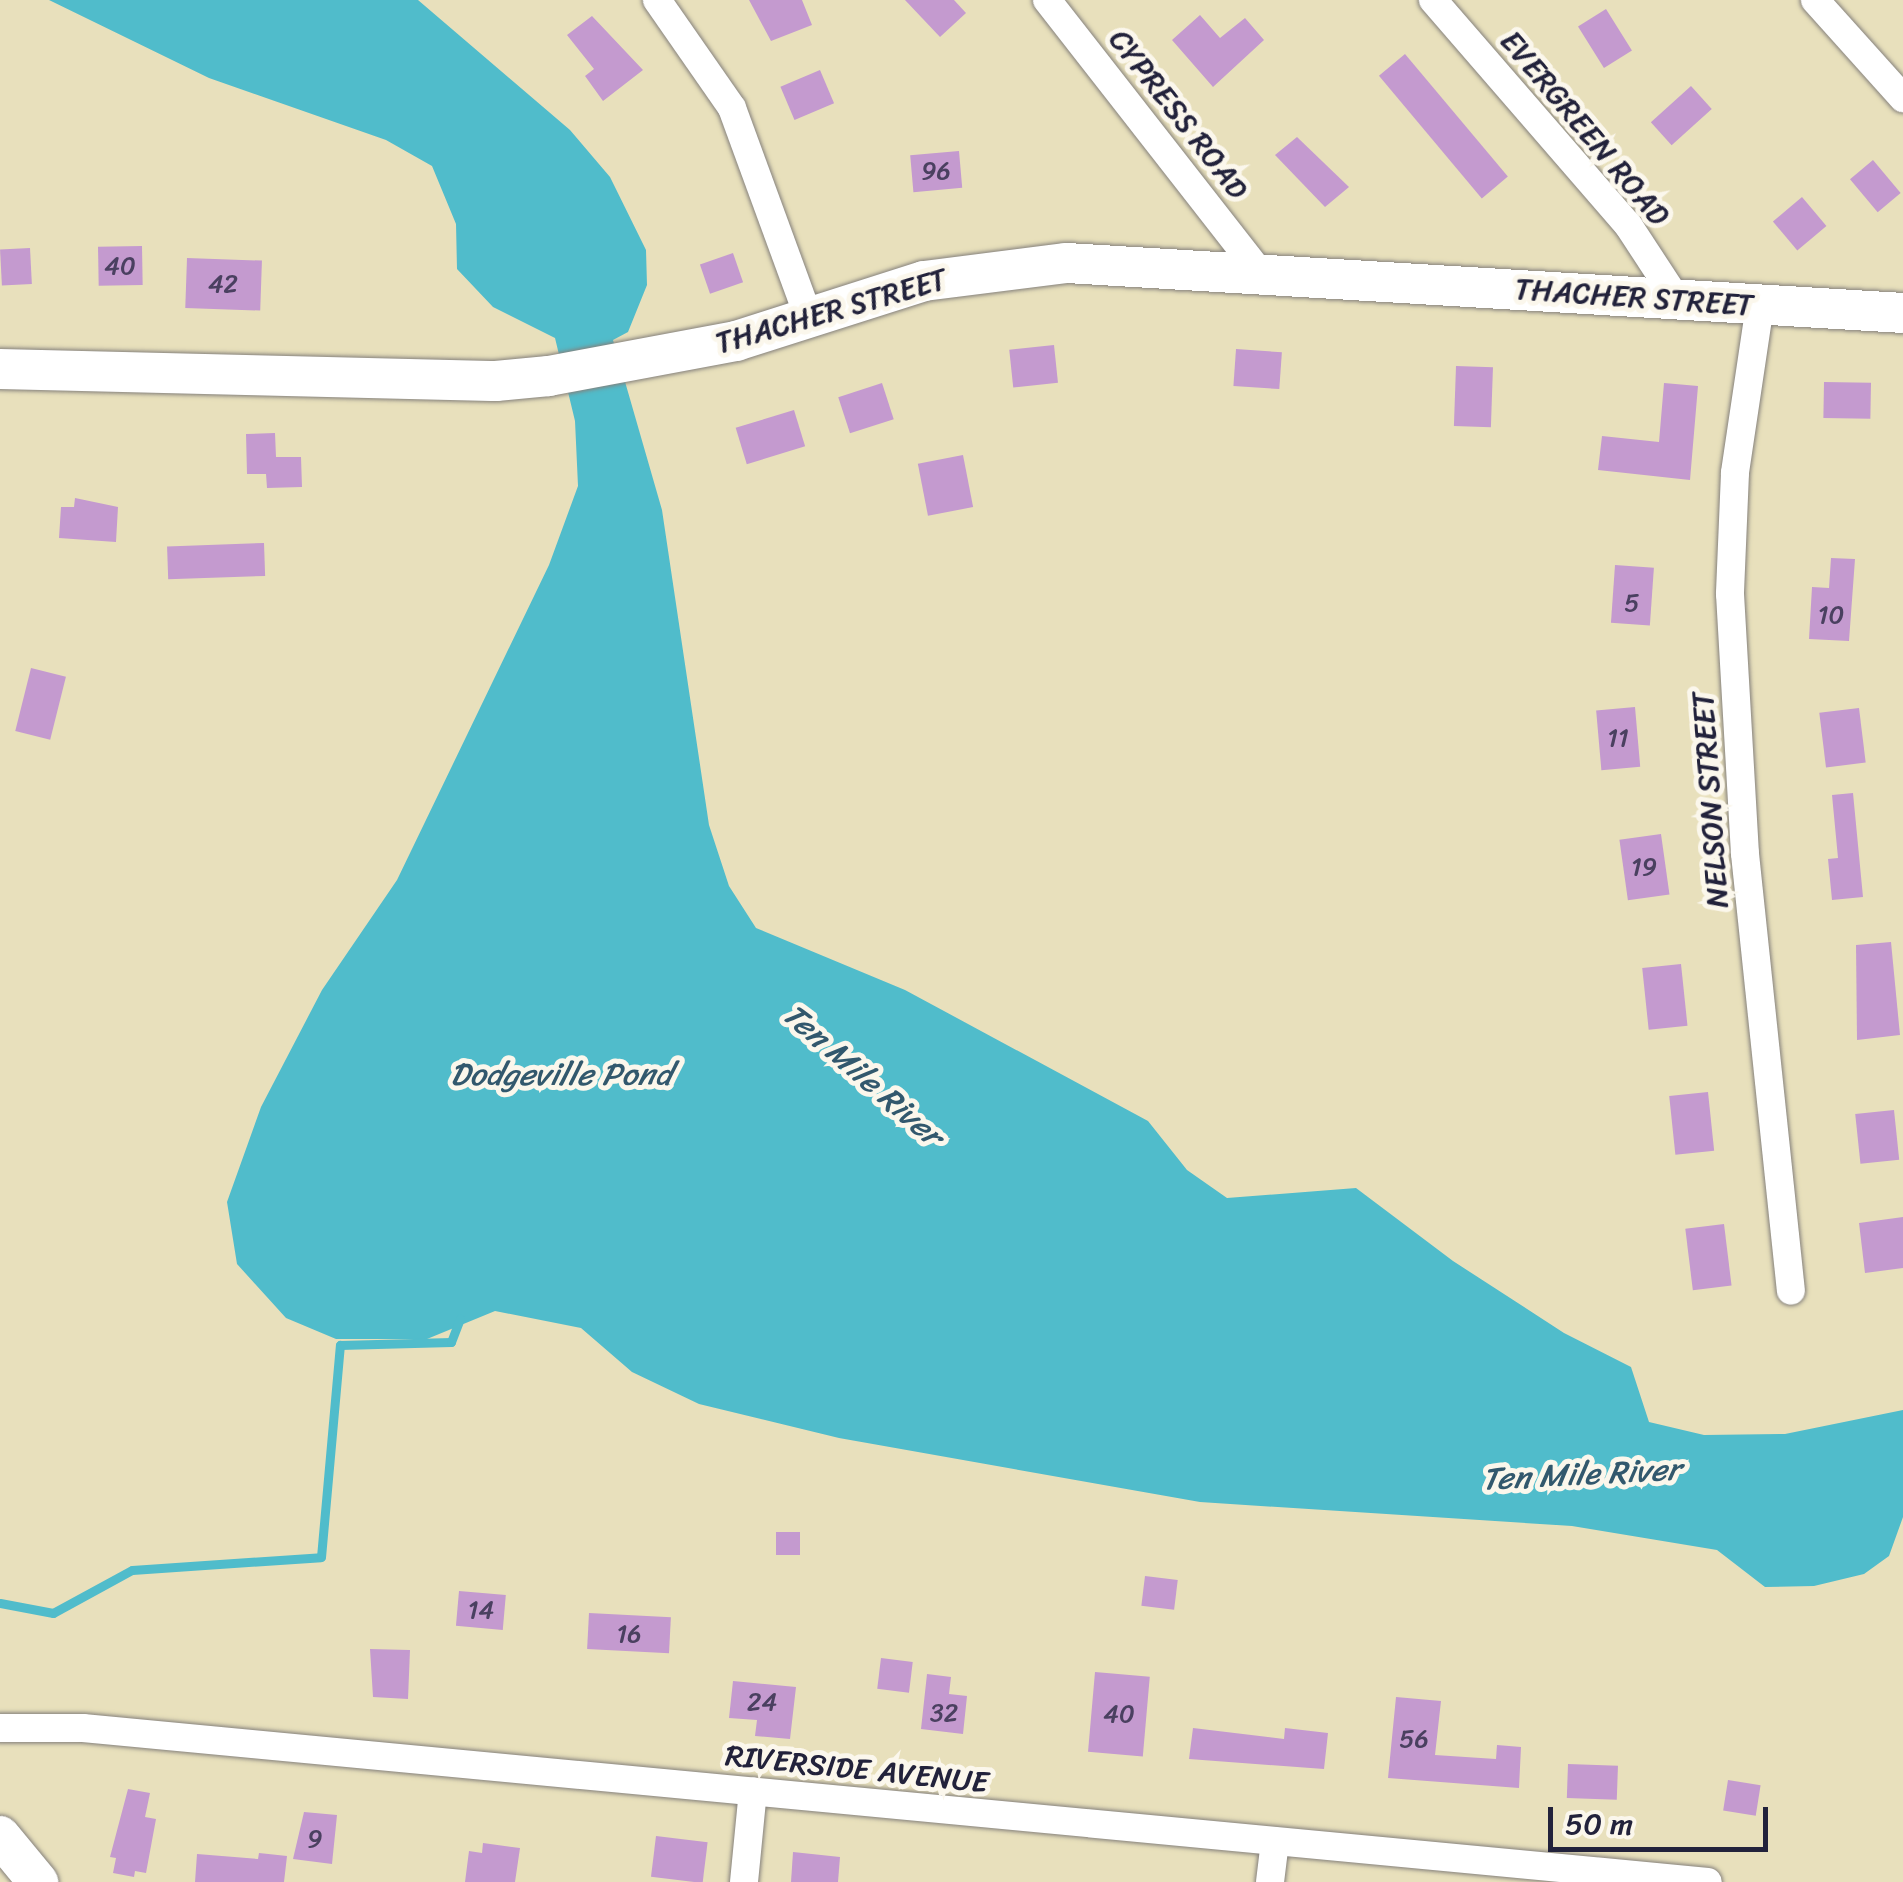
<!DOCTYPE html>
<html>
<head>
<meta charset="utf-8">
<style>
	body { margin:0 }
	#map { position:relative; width:1903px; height:1882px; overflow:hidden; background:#e8e0bc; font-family:Sriracha,sans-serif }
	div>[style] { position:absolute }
	.water>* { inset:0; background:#50bccb }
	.stream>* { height:9px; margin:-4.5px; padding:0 4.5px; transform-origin:4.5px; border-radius:4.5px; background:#50bccb }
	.building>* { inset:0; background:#c49acf; transform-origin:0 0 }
	.roads { filter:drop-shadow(0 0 2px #85817c) drop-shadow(0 0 2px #85817c) }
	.minor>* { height:28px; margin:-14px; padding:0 14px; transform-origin:14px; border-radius:14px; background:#fff }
	.secondary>* { height:40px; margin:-20px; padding:0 20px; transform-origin:20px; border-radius:20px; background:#fff }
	span { translate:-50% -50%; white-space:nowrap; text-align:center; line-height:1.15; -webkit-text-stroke:10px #fbf7ec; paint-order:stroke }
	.number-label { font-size:25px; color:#4a4060 }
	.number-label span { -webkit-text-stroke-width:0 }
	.street-label { font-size:30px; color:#22223b }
	.water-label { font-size:32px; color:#32586d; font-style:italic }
	.scale { position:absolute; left:1548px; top:1807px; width:220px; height:45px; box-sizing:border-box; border:5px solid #22223b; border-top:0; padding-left:12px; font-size:30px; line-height:35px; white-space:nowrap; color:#22223b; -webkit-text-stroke:8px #fbf7ec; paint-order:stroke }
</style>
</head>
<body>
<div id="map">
	<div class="water">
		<div style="clip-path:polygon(49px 0,418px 0,570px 130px,610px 177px,646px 250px,647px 285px,628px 332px,613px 340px,662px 510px,709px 825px,729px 886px,756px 928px,905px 990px,1148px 1121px,1187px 1170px,1227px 1198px,1356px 1188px,1453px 1261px,1564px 1333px,1631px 1367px,1649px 1422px,1704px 1435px,1785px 1434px,1903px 1410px,1903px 1517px,1889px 1556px,1864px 1574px,1814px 1586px,1765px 1587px,1717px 1550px,1572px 1526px,1200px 1502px,839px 1438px,699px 1404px,632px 1372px,581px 1328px,495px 1311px,427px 1339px,336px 1339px,286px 1318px,237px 1264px,227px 1202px,261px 1107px,322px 990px,397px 880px,549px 565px,578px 486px,575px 421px,555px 338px,493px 307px,457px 269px,456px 224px,432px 166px,386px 140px,209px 78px)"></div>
	</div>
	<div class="stream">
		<div style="left:0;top:1603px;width:54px;rotate:10.7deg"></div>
		<div style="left:53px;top:1613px;width:90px;rotate:-28.6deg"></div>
		<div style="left:132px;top:1570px;width:189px;rotate:-3.9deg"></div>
		<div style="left:321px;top:1557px;width:213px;rotate:-84.9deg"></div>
		<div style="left:340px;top:1345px;width:111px;rotate:-1.5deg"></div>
		<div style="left:451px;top:1342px;width:25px;rotate:-69deg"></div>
	</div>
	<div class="building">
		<div style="clip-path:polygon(749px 0,802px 0,812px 25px,771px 41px)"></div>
		<div style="clip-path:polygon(905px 0,954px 0,966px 13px,940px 37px)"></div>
		<div style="left:1606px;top:9px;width:49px;height:33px;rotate:58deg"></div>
		<div style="clip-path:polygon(1200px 15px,1220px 38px,1245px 18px,1264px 40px,1213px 87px,1172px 40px)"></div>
		<div style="clip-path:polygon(592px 16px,643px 70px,603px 101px,585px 76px,594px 69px,567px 35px)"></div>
		<div style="left:1405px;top:54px;width:160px;height:34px;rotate:50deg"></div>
		<div style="left:820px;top:70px;width:36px;height:43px;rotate:67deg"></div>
		<div style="left:1691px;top:86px;width:31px;height:54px;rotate:48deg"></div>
		<div style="clip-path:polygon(1297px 137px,1349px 187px,1325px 207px,1275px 155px)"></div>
		<div style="left:959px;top:151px;width:37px;height:49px;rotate:85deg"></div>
		<div style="left:1873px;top:160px;width:43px;height:30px;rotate:50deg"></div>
		<div style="left:1802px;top:197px;width:38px;height:38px;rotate:50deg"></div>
		<div style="left:142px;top:246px;width:39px;height:44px;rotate:89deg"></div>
		<div style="left:30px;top:248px;width:36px;height:30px;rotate:87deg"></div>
		<div style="left:733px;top:253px;width:31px;height:35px;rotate:71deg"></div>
		<div style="left:187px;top:258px;width:75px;height:50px;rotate:2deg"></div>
		<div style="left:1054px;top:345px;width:38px;height:45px;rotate:84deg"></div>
		<div style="left:1236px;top:349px;width:46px;height:37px;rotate:4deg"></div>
		<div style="left:1456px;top:366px;width:37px;height:60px;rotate:2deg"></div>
		<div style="left:1824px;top:382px;width:47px;height:36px;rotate:1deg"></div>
		<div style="left:882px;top:383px;width:38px;height:46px;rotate:72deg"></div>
		<div style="clip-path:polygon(1664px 383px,1698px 386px,1690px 480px,1598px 470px,1602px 436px,1659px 442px)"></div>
		<div style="left:794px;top:410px;width:38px;height:61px;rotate:73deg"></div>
		<div style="clip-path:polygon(275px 433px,276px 457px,301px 457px,302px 487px,267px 488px,266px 474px,247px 474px,246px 434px)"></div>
		<div style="left:963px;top:455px;width:53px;height:46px;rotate:79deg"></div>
		<div style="clip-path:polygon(75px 498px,118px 507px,116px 542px,59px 538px,61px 507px,74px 507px)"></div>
		<div style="left:264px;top:543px;width:33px;height:97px;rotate:88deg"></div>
		<div style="clip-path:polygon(1831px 558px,1855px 559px,1849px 641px,1809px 639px,1812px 587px,1829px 588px)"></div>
		<div style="left:1615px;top:565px;width:39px;height:58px;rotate:4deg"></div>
		<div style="left:31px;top:668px;width:36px;height:65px;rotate:14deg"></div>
		<div style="left:1635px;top:707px;width:60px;height:39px;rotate:85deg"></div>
		<div style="left:1859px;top:708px;width:55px;height:40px;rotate:83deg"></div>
		<div style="clip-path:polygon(1853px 793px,1863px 897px,1832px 900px,1828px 859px,1838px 858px,1832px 795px)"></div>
		<div style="left:1661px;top:834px;width:61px;height:42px;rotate:82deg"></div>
		<div style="clip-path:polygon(1891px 942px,1900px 1035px,1857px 1040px,1856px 945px)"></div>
		<div style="left:1681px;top:964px;width:62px;height:39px;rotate:84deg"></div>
		<div style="left:1708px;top:1092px;width:59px;height:39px;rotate:84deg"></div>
		<div style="left:1894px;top:1110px;width:50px;height:39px;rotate:84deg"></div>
		<div style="clip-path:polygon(1903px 1217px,1903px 1268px,1865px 1273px,1859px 1223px)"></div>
		<div style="left:1724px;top:1224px;width:62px;height:39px;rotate:83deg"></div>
		<div style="left:776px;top:1532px;width:24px;height:23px"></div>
		<div style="left:1145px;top:1576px;width:33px;height:30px;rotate:7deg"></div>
		<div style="left:459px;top:1591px;width:47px;height:35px;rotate:5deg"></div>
		<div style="left:589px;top:1613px;width:82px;height:36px;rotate:3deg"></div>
		<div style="clip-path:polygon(370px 1649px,410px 1650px,408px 1699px,373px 1697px)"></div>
		<div style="left:881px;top:1658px;width:32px;height:31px;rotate:7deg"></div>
		<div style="left:1095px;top:1672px;width:55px;height:80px;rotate:5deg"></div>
		<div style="clip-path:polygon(927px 1674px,951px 1677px,949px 1694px,967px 1696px,963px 1734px,921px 1729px)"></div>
		<div style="clip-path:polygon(733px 1681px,796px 1687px,790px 1739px,755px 1736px,757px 1720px,729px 1718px)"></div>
		<div style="clip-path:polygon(1396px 1697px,1441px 1701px,1435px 1755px,1496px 1759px,1497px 1745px,1521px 1747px,1519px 1788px,1388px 1778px)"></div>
		<div style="clip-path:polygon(1193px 1728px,1284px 1739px,1285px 1728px,1328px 1733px,1324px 1769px,1189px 1759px)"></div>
		<div style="left:1568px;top:1764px;width:50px;height:34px;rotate:2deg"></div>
		<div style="left:1728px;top:1780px;width:33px;height:31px;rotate:9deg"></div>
		<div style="clip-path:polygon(128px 1789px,150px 1793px,145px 1817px,156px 1819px,146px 1873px,135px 1871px,134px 1877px,113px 1873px,116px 1858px,110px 1857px)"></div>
		<div style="clip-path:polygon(304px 1812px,337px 1815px,332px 1864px,293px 1859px)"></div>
		<div style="left:656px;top:1836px;width:52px;height:41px;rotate:7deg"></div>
		<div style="clip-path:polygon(483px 1843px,520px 1848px,515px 1882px,465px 1882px,469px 1851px,482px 1853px)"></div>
		<div style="clip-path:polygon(793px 1852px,840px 1857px,838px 1882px,791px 1882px)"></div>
		<div style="clip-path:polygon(259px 1853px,287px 1856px,284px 1882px,195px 1882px,197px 1854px,258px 1859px)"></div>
	</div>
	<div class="roads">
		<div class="minor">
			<div style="left:657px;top:0;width:131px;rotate:55.2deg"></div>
			<div style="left:732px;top:108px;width:221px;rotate:69.9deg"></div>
			<div style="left:1047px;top:0;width:343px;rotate:52deg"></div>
			<div style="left:1433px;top:0;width:298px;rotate:49.1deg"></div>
			<div style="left:1628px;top:225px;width:93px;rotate:56.8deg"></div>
			<div style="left:1815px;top:0;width:132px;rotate:48.1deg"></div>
			<div style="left:1760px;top:305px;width:170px;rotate:98.5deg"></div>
			<div style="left:1735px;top:473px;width:121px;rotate:92.4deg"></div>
			<div style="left:1730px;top:594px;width:260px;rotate:86.7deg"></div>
			<div style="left:1745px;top:854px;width:439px;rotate:84deg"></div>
			<div style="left:0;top:1728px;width:83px"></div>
			<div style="left:83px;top:1728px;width:1632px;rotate:5.41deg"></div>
			<div style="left:744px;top:1882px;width:91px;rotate:-84.4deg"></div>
			<div style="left:1270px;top:1882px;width:41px;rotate:-83deg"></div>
		</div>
		<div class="secondary">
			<div style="left:0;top:369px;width:496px;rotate:1.4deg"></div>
			<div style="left:496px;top:381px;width:53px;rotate:-5.4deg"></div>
			<div style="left:549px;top:376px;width:190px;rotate:-10.6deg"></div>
			<div style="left:736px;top:341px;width:197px;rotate:-17.7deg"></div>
			<div style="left:924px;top:281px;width:144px;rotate:-7.2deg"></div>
			<div style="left:1067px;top:263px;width:837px;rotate:3.42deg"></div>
			<div style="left:0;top:1836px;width:60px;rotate:50.4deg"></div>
		</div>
	</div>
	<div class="number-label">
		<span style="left:936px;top:171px">96</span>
		<span style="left:120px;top:266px">40</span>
		<span style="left:223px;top:284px">42</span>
		<span style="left:1632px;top:603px">5</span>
		<span style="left:1831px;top:615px">10</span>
		<span style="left:1618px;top:738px">11</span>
		<span style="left:1644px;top:867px">19</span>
		<span style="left:481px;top:1610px">14</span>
		<span style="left:629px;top:1634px">16</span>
		<span style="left:762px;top:1702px">24</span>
		<span style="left:944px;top:1713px">32</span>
		<span style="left:1119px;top:1714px">40</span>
		<span style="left:1414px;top:1739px">56</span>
		<span style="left:315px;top:1839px">9</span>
	</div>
	<div class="street-label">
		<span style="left:1179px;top:114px;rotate:52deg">CYPRESS ROAD</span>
		<span style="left:1585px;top:128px;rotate:50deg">EVERGREEN ROAD</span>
		<span style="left:1634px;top:297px;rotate:4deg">THACHER STREET</span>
		<span style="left:831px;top:311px;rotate:-16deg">THACHER STREET</span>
		<span style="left:1710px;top:800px;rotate:-94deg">NELSON STREET</span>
		<span style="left:857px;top:1769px;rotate:6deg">RIVERSIDE AVENUE</span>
	</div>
	<div class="water-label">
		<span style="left:561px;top:1075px">Dodgeville Pond</span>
		<span style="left:862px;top:1075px;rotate:41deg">Ten Mile River</span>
		<span style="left:1581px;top:1475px;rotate:-3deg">Ten Mile River</span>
	</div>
	<div class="scale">50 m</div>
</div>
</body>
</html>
